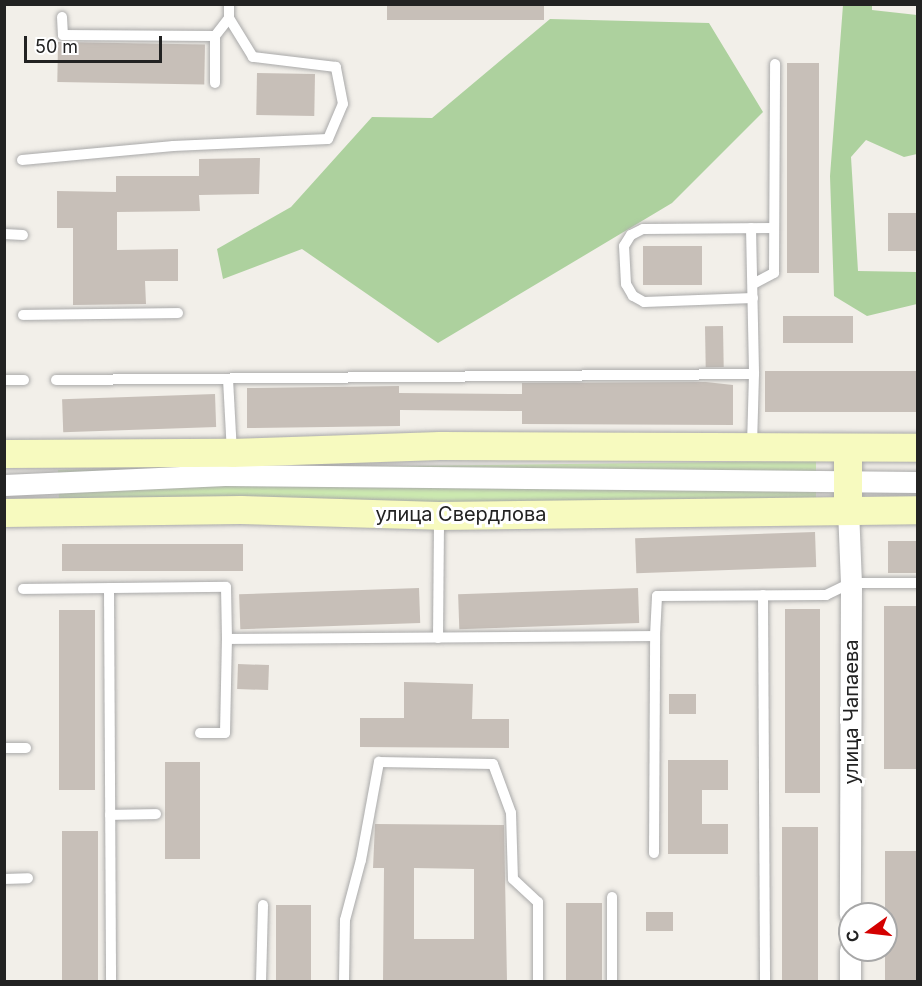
<!DOCTYPE html>
<html>
<head>
<meta charset="utf-8">
<style>
	body { margin:0 }
	#map { position:relative; width:922px; height:986px; overflow:hidden; background:#f2efe9; font-family:Inter,sans-serif }
	div>[style] { position:absolute }
	.grass>* { inset:0; background:#cdebb0 }
	.forest>* { inset:0; background:#add19e }
	.building>* { inset:0; background:#c7bfb8; transform-origin:0 0 }
	.roads { filter:drop-shadow(0 0 2px #a9a9a9) drop-shadow(0 0 2px #a9a9a9) }
	.lane>* { height:10px; margin:-5px; padding:0 5px; transform-origin:5px; border-radius:5px; background:#fff }
	.street>* { height:21px; margin:-10.5px; padding:0 10.5px; transform-origin:10.5px; border-radius:10.5px; background:#fff }
	.secondary>* { height:28px; margin:-14px; padding:0 14px; transform-origin:14px; border-radius:14px; background:#f7fabf }
	span { translate:-50% -50%; white-space:nowrap; text-align:center; line-height:1.15; -webkit-text-stroke:6px #fff; paint-order:stroke }
	.street-label { font-size:20px; color:#222 }
	.frame { position:absolute; inset:0; border:6px solid #222; pointer-events:none }
	.north { position:absolute; left:838px; top:902px; width:60px; height:60px; box-sizing:border-box; background:#fff; border:2px solid #a7a7a7; border-radius:50%; rotate:255deg; font-size:16px; font-weight:700; line-height:24px; text-align:center; color:#222 }
	.north::after { content:''; display:block; margin:auto; width:21px; height:27px; background:#d40000; clip-path:polygon(50% 0,100% 100%,50% 72%,0 100%) }
	.scale { position:absolute; left:24px; top:36px; width:138px; height:27px; box-sizing:border-box; border:3px solid #222; border-top:0; padding-left:8px; font-size:18px; line-height:21px; white-space:nowrap; color:#222; -webkit-text-stroke:4px #fff; paint-order:stroke }
</style>
</head>
<body>
<div id="map">
	<div class="grass">
		<div style="clip-path:polygon(816px 461px,816px 505px,59px 502px,58px 470px)"></div>
	</div>
	<div class="forest">
		<div style="clip-path:polygon(843px 5px,872px 5px,872px 10px,917px 15px,917px 154px,904px 157px,866px 140px,851px 157px,858px 271px,917px 272px,917px 304px,867px 316px,834px 296px,830px 176px)"></div>
		<div style="clip-path:polygon(550px 19px,709px 23px,763px 112px,672px 203px,438px 343px,302px 249px,223px 279px,217px 249px,291px 207px,372px 117px,432px 118px)"></div>
	</div>
	<div class="building">
		<div style="left:387px;top:4px;width:157px;height:16px"></div>
		<div style="left:58px;top:42px;width:147px;height:40px;rotate:1deg"></div>
		<div style="left:787px;top:63px;width:32px;height:210px"></div>
		<div style="left:257px;top:73px;width:58px;height:42px;rotate:1deg"></div>
		<div style="clip-path:polygon(260px 158px,259px 194px,199px 195px,200px 211px,117px 212px,117px 250px,178px 249px,178px 281px,145px 281px,146px 304px,73px 305px,73px 228px,57px 228px,57px 191px,116px 192px,116px 176px,199px 176px,199px 159px)"></div>
		<div style="left:918px;top:213px;width:38px;height:30px;rotate:90deg"></div>
		<div style="left:643px;top:246px;width:59px;height:39px"></div>
		<div style="left:783px;top:316px;width:70px;height:27px"></div>
		<div style="left:723px;top:326px;width:41px;height:18px;rotate:89deg"></div>
		<div style="left:765px;top:371px;width:153px;height:41px"></div>
		<div style="clip-path:polygon(706px 382px,733px 385px,733px 425px,522px 424px,522px 411px,400px 410px,400px 426px,247px 428px,247px 388px,399px 386px,399px 393px,522px 394px,522px 383px)"></div>
		<div style="left:215px;top:394px;width:33px;height:153px;rotate:88deg"></div>
		<div style="left:815px;top:532px;width:35px;height:180px;rotate:88deg"></div>
		<div style="left:918px;top:541px;width:32px;height:30px;rotate:90deg"></div>
		<div style="left:243px;top:544px;width:27px;height:181px;rotate:90deg"></div>
		<div style="left:419px;top:588px;width:35px;height:180px;rotate:88deg"></div>
		<div style="left:638px;top:588px;width:35px;height:180px;rotate:88deg"></div>
		<div style="left:884px;top:606px;width:34px;height:163px"></div>
		<div style="left:785px;top:609px;width:35px;height:184px"></div>
		<div style="left:59px;top:610px;width:36px;height:180px"></div>
		<div style="left:238px;top:664px;width:31px;height:25px;rotate:2deg"></div>
		<div style="clip-path:polygon(404px 682px,473px 684px,472px 719px,509px 719px,509px 748px,360px 747px,360px 718px,404px 718px)"></div>
		<div style="left:669px;top:694px;width:27px;height:20px"></div>
		<div style="clip-path:polygon(668px 760px,728px 760px,728px 790px,702px 790px,702px 824px,728px 824px,728px 854px,668px 854px)"></div>
		<div style="left:165px;top:762px;width:35px;height:97px"></div>
		<div style="clip-path:polygon(evenodd,375px 824px,504px 825px,507px 981px,383px 981px,384px 868px,373px 868px,375px 824px,414px 868px,474px 869px,474px 939px,414px 939px,414px 868px)"></div>
		<div style="left:782px;top:827px;width:36px;height:154px"></div>
		<div style="left:62px;top:831px;width:36px;height:150px"></div>
		<div style="left:885px;top:851px;width:33px;height:130px"></div>
		<div style="left:566px;top:903px;width:36px;height:78px"></div>
		<div style="left:276px;top:905px;width:35px;height:76px"></div>
		<div style="left:646px;top:912px;width:27px;height:19px"></div>
	</div>
	<div class="roads">
		<div class="lane">
			<div style="left:62px;top:17px;width:18px;rotate:87deg"></div>
			<div style="left:63px;top:35px;width:152px;rotate:0.4deg"></div>
			<div style="left:215px;top:83px;width:47px;rotate:-90deg"></div>
			<div style="left:215px;top:36px;width:23px;rotate:-52deg"></div>
			<div style="left:22px;top:160px;width:152px;rotate:-5.3deg"></div>
			<div style="left:173px;top:146px;width:155px;rotate:-2.6deg"></div>
			<div style="left:328px;top:139px;width:38px;rotate:-67deg"></div>
			<div style="left:343px;top:104px;width:38px;rotate:-101deg"></div>
			<div style="left:336px;top:67px;width:84px;rotate:-173.1deg"></div>
			<div style="left:253px;top:57px;width:46px;rotate:-121.6deg"></div>
			<div style="left:229px;top:18px;width:14px;rotate:-90deg"></div>
			<div style="left:751px;top:228px;width:146px;rotate:88.8deg"></div>
			<div style="left:4px;top:234px;width:19px;rotate:3deg"></div>
			<div style="left:753px;top:284px;width:24px;rotate:-28deg"></div>
			<div style="left:774px;top:273px;width:209px;rotate:-89.7deg"></div>
			<div style="left:753px;top:298px;width:109px;rotate:177.9deg"></div>
			<div style="left:644px;top:302px;width:13px;rotate:-151deg"></div>
			<div style="left:633px;top:296px;width:14px;rotate:-120deg"></div>
			<div style="left:626px;top:284px;width:38px;rotate:-93deg"></div>
			<div style="left:624px;top:246px;width:13px;rotate:-58deg"></div>
			<div style="left:631px;top:235px;width:13px;rotate:-27deg"></div>
			<div style="left:643px;top:229px;width:131px;rotate:-0.4deg"></div>
			<div style="left:23px;top:315px;width:155px;rotate:-0.7deg"></div>
			<div style="left:228px;top:379px;width:74px;rotate:86.9deg"></div>
			<div style="left:4px;top:380px;width:20px"></div>
			<div style="left:56px;top:380px;width:698px;rotate:-0.49deg"></div>
			<div style="left:754px;top:374px;width:71px;rotate:91.6deg"></div>
			<div style="left:109px;top:588px;width:394px;rotate:89.7deg"></div>
			<div style="left:23px;top:589px;width:203px;rotate:-0.6deg"></div>
			<div style="left:226px;top:587px;width:52px;rotate:88.9deg"></div>
			<div style="left:227px;top:639px;width:428px;rotate:-0.4deg"></div>
			<div style="left:655px;top:636px;width:40px;rotate:-87.1deg"></div>
			<div style="left:657px;top:596px;width:169px;rotate:-0.3deg"></div>
			<div style="left:826px;top:595px;width:28px;rotate:-26deg"></div>
			<div style="left:851px;top:583px;width:67px"></div>
			<div style="left:763px;top:595px;width:387px;rotate:89.7deg"></div>
			<div style="left:438px;top:638px;width:120px;rotate:-89.5deg"></div>
			<div style="left:200px;top:733px;width:25px"></div>
			<div style="left:225px;top:733px;width:94px;rotate:-88.8deg"></div>
			<div style="left:4px;top:748px;width:22px"></div>
			<div style="left:110px;top:815px;width:46px;rotate:-1.2deg"></div>
			<div style="left:654px;top:853px;width:217px;rotate:-89.7deg"></div>
			<div style="left:4px;top:879px;width:24px;rotate:-2deg"></div>
			<div style="left:612px;top:897px;width:85px;rotate:90deg"></div>
			<div style="left:261px;top:982px;width:77px;rotate:-88.5deg"></div>
			<div style="left:344px;top:982px;width:62px;rotate:-89.1deg"></div>
			<div style="left:345px;top:920px;width:62px;rotate:-75.1deg"></div>
			<div style="left:361px;top:860px;width:100px;rotate:-79.6deg"></div>
			<div style="left:379px;top:762px;width:114px;rotate:1deg"></div>
			<div style="left:493px;top:764px;width:52px;rotate:69.8deg"></div>
			<div style="left:511px;top:813px;width:66px;rotate:88.3deg"></div>
			<div style="left:513px;top:879px;width:34px;rotate:43deg"></div>
			<div style="left:538px;top:902px;width:80px;rotate:90deg"></div>
		</div>
		<div class="street">
			<div style="left:4px;top:485px;width:221px;rotate:-2.6deg"></div>
			<div style="left:225px;top:475px;width:693px;rotate:0.58deg"></div>
			<div style="left:848px;top:509px;width:74px;rotate:87.7deg"></div>
			<div style="left:851px;top:583px;width:331px;rotate:90.2deg"></div>
			<div style="left:850px;top:982px;width:32px;rotate:-90deg"></div>
		</div>
		<div class="secondary">
			<div style="left:4px;top:454px;width:228px;rotate:-0.3deg"></div>
			<div style="left:232px;top:453px;width:208px;rotate:-1.9deg"></div>
			<div style="left:440px;top:446px;width:478px;rotate:0.2deg"></div>
			<div style="left:848px;top:509px;width:60px;rotate:-90deg"></div>
			<div style="left:4px;top:513px;width:237px;rotate:-0.7deg"></div>
			<div style="left:241px;top:510px;width:198px;rotate:1.7deg"></div>
			<div style="left:439px;top:516px;width:479px;rotate:-0.7deg"></div>
		</div>
	</div>
	<div class="street-label">
		<span style="left:461px;top:514px">улица Свердлова</span>
		<span style="left:851px;top:712px;rotate:-90deg">улица Чапаева</span>
	</div>
	<div class="frame"></div>
	<div class="north">С</div>
	<div class="scale">50 m</div>
</div>
</body>
</html>
